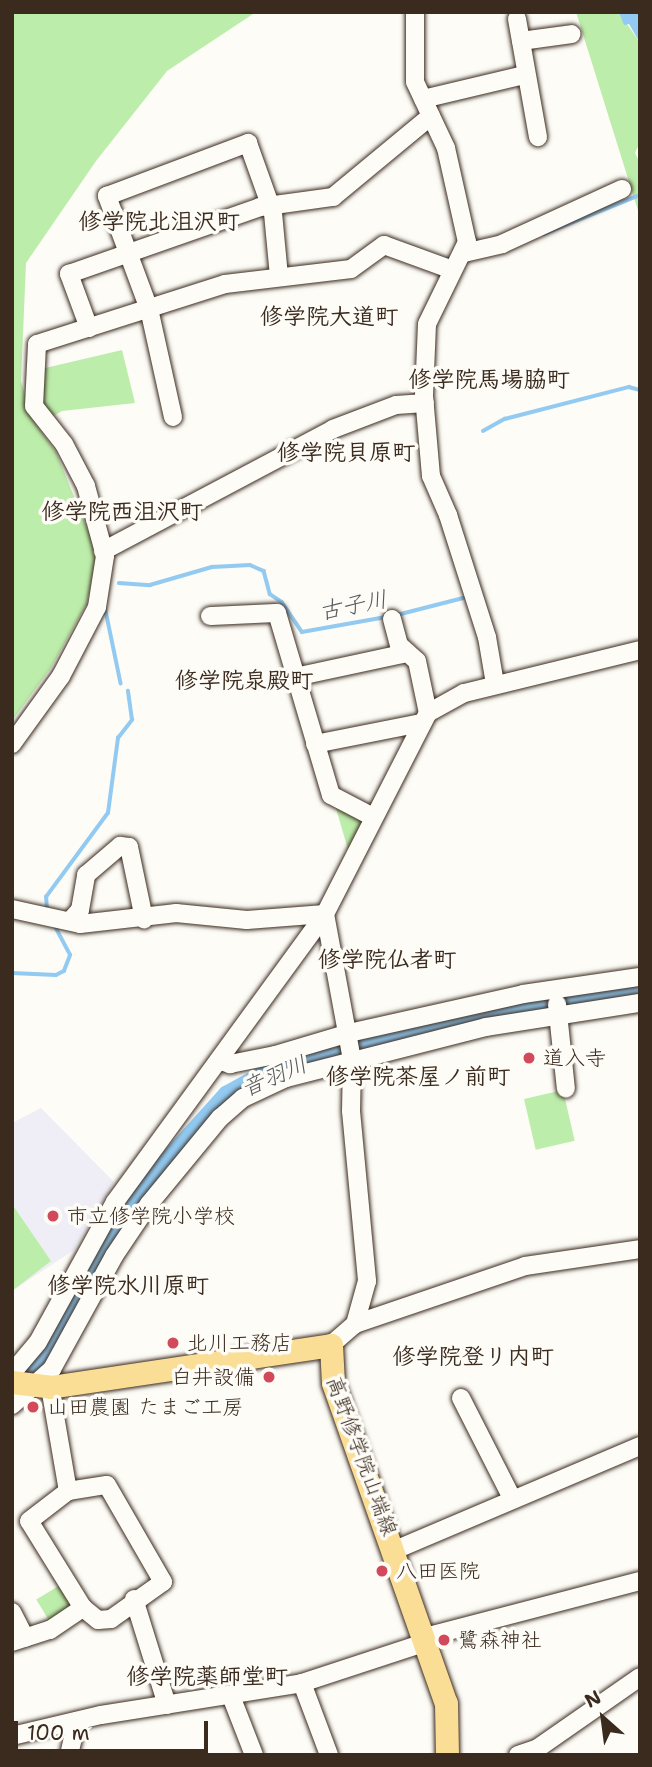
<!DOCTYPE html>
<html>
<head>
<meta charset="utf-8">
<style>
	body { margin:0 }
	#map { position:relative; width:652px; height:1767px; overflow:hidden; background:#fdfcf7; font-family:"Shantell Sans","Klee One",sans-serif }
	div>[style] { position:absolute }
	.built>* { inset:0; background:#efeef7 }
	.green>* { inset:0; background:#bdedab; transform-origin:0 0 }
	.water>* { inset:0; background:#92caf1 }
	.stream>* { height:3.5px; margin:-1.75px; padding:0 1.75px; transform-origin:1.75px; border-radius:1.75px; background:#92caf1 }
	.river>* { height:23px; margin:-11.5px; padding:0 11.5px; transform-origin:11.5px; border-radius:11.5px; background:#92caf1 }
	.roads { filter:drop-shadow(0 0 2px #3b2a1e) drop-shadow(0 0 2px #3b2a1e) }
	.minor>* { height:18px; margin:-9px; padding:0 9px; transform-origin:9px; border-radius:9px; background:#fdfcf7 }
	.major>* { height:23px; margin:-11.5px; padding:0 11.5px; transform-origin:11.5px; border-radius:11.5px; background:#fbde96 }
	.dots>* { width:19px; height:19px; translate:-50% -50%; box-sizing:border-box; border:4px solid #fdfcf7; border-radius:50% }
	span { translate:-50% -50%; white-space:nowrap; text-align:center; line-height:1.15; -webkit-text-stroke:7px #fdfcf7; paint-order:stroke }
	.poi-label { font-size:21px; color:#3b2a1e }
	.left { translate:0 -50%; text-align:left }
	.right { translate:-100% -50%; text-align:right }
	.street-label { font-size:21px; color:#3b2a1e }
	.neighbourhood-label { font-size:23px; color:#3b2a1e; font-weight:700 }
	.water-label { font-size:23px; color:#555a5d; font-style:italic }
	.frame { position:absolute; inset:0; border:14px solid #3b2a1e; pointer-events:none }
	.north { position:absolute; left:568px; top:1683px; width:70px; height:70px; -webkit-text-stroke:5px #fdfcf7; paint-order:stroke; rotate:332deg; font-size:19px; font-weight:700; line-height:28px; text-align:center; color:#3b2a1e }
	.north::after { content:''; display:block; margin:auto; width:24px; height:32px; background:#3b2a1e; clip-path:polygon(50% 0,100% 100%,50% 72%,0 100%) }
	.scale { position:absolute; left:14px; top:1721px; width:194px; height:32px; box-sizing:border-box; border:4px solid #3b2a1e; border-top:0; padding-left:9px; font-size:21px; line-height:24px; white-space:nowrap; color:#3b2a1e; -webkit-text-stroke:5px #fdfcf7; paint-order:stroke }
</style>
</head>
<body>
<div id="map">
	<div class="built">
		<div style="clip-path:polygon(41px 1108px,114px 1182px,74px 1250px,12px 1291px,12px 1123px)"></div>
	</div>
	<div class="green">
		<div style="clip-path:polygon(12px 12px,256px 12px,167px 71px,96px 161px,26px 263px,21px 381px,32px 419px,56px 452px,97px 553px,87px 603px,51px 668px,12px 721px)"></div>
		<div style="clip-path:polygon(576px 12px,619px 12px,640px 43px,640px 142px,635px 153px,640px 163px,640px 217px)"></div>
		<div style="clip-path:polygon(122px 350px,135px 403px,62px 411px,48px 419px,41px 403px,41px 369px)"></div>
		<div style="clip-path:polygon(335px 805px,363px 822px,349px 853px)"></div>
		<div style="left:563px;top:1090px;width:52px;height:40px;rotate:77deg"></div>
		<div style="clip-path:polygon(12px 1204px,51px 1261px,12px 1291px)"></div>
		<div style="left:62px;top:1584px;width:26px;height:30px;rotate:59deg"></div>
	</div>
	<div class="water">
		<div style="clip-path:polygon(619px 12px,640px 12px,640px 43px,629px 24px,624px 25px)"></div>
	</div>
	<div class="stream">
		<div style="left:544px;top:234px;width:104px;rotate:-22.1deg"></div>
		<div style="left:483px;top:431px;width:25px;rotate:-29deg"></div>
		<div style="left:505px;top:419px;width:128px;rotate:-14.5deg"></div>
		<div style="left:629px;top:387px;width:11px;rotate:15deg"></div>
		<div style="left:119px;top:583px;width:31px;rotate:4deg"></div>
		<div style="left:150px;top:585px;width:65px;rotate:-16.2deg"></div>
		<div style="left:212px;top:567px;width:38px;rotate:-3deg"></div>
		<div style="left:250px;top:565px;width:15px;rotate:23deg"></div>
		<div style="left:264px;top:571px;width:24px;rotate:75deg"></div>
		<div style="left:270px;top:594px;width:14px;rotate:34deg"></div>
		<div style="left:282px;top:602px;width:36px;rotate:56deg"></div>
		<div style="left:302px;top:632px;width:85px;rotate:-10.1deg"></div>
		<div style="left:105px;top:606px;width:79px;rotate:78.3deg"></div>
		<div style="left:397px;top:615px;width:68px;rotate:-14.4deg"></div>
		<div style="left:47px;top:910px;width:13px;rotate:-94deg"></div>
		<div style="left:46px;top:897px;width:104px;rotate:-53.6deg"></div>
		<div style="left:108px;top:813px;width:76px;rotate:-82.4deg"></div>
		<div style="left:118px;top:738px;width:23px;rotate:-52deg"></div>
		<div style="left:132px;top:720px;width:29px;rotate:-98deg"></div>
		<div style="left:12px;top:973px;width:44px;rotate:2.6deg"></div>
		<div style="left:56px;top:975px;width:9px;rotate:-27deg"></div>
		<div style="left:64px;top:971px;width:17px;rotate:-69deg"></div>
		<div style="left:70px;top:955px;width:36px;rotate:-118deg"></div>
	</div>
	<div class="river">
		<div style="left:12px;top:1390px;width:52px;rotate:-45deg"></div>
		<div style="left:49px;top:1353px;width:192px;rotate:-59.7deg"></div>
		<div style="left:146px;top:1187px;width:122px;rotate:-48deg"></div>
		<div style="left:228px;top:1096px;width:60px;rotate:-28.7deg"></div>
		<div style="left:281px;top:1067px;width:185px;rotate:-15deg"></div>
		<div style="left:460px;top:1019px;width:182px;rotate:-8.2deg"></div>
	</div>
	<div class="roads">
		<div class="minor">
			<div style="left:415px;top:12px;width:70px;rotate:90deg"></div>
			<div style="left:415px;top:82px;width:73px;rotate:64.8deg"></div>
			<div style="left:446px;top:148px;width:96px;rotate:77.4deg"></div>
			<div style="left:467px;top:242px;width:91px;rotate:116deg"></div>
			<div style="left:427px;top:324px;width:72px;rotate:92.4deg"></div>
			<div style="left:424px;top:396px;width:80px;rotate:85deg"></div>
			<div style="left:431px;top:476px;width:43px;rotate:66.4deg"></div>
			<div style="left:448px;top:515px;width:128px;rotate:72.3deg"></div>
			<div style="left:487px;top:637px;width:48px;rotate:80.3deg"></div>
			<div style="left:517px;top:19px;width:120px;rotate:79.9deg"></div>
			<div style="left:521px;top:41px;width:51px;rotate:-7.8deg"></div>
			<div style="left:423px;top:99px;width:104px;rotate:-13.4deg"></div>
			<div style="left:464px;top:253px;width:39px;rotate:-13deg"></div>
			<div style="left:502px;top:244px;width:132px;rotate:-24.6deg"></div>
			<div style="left:89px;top:328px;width:58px;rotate:-110.3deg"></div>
			<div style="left:69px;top:274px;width:202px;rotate:-19.3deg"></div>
			<div style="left:260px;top:207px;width:74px;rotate:-7.8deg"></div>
			<div style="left:333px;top:197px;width:127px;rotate:-39.6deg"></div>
			<div style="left:173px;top:417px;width:111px;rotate:-102.5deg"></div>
			<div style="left:149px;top:309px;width:121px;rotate:-110.4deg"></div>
			<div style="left:107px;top:196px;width:151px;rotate:-20.6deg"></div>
			<div style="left:248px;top:143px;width:74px;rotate:70.3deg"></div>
			<div style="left:273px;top:213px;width:64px;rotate:84.6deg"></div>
			<div style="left:103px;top:551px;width:260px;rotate:-27.9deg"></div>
			<div style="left:333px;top:429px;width:67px;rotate:-20.9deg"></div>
			<div style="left:396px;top:405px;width:29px;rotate:-4deg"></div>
			<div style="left:210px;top:616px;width:67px;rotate:-2.6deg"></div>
			<div style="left:277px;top:613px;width:190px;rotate:73.5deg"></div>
			<div style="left:331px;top:795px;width:47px;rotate:27.6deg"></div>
			<div style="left:392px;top:619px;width:27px;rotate:75deg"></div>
			<div style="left:399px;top:645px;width:24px;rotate:42deg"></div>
			<div style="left:417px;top:661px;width:53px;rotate:78.1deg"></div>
			<div style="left:295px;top:677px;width:115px;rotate:-12.1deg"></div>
			<div style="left:12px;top:744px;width:84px;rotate:-54.2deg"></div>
			<div style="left:61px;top:676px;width:78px;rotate:-62.4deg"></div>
			<div style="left:97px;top:607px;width:52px;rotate:-81.1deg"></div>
			<div style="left:105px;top:556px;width:73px;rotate:-105.2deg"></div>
			<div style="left:86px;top:486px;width:47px;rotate:-117.6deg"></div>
			<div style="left:64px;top:444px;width:48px;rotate:-128.3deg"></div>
			<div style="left:34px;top:406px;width:62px;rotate:-87.2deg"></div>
			<div style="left:37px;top:344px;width:197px;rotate:-17.7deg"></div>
			<div style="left:225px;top:284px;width:127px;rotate:-6.8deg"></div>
			<div style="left:351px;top:269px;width:41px;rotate:-36deg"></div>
			<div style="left:384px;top:245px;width:70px;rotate:20deg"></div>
			<div style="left:315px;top:744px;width:108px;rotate:-11.2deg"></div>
			<div style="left:12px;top:909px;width:70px;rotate:12.4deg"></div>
			<div style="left:80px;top:924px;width:97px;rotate:-6.5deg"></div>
			<div style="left:176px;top:913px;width:71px;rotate:5.6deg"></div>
			<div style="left:247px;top:920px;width:78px;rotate:-4.4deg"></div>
			<div style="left:325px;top:914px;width:148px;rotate:79.5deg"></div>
			<div style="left:352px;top:1060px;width:51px;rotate:91.1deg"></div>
			<div style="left:351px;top:1111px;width:171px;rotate:84.6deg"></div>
			<div style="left:367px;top:1281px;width:45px;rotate:105.6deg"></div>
			<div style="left:355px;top:1324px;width:32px;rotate:139deg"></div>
			<div style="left:70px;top:921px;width:15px;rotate:-48deg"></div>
			<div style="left:80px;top:910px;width:36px;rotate:-80deg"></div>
			<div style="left:86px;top:875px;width:45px;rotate:-40.5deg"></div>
			<div style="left:120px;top:846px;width:9px;rotate:6deg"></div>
			<div style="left:129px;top:847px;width:74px;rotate:78.2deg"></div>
			<div style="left:557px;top:1004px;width:85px;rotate:84deg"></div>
			<div style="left:222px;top:1061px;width:9px;rotate:21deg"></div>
			<div style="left:230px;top:1064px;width:46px;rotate:-11.3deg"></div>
			<div style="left:275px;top:1055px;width:77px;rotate:-16.6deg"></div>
			<div style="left:349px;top:1033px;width:178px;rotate:-12.6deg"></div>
			<div style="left:523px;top:994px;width:118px;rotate:-8.3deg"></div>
			<div style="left:355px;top:1324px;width:180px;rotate:-18.8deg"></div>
			<div style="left:525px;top:1266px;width:116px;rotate:-8.4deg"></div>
			<div style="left:12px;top:1373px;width:40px;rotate:-50deg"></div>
			<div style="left:38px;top:1342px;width:160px;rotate:-61.2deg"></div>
			<div style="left:115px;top:1202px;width:356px;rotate:-53.9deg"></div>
			<div style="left:325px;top:914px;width:226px;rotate:-62.9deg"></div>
			<div style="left:428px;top:713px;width:41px;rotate:-29.1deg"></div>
			<div style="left:464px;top:693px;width:181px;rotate:-13.7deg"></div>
			<div style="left:50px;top:1387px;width:106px;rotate:80.2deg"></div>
			<div style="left:461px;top:1398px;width:114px;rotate:63deg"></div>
			<div style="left:12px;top:1405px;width:54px;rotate:-42deg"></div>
			<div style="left:52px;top:1369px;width:129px;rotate:-61.2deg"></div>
			<div style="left:114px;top:1256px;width:63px;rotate:-56.1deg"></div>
			<div style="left:149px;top:1204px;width:112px;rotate:-50.5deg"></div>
			<div style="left:220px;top:1118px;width:30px;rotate:-41deg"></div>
			<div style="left:243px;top:1098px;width:47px;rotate:-24.9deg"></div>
			<div style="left:286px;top:1078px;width:206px;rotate:-14.3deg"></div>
			<div style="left:486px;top:1027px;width:156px;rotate:-8.9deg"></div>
			<div style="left:107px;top:1485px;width:112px;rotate:60deg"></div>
			<div style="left:163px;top:1582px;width:64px;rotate:144.6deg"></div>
			<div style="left:111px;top:1619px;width:13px;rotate:176deg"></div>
			<div style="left:98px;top:1620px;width:19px;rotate:-141deg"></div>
			<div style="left:83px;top:1608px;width:102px;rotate:-121.8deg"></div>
			<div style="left:29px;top:1521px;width:49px;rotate:-37.6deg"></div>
			<div style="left:68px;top:1491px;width:39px;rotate:-9deg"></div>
			<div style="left:395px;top:1550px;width:266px;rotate:-23deg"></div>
			<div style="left:134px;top:1599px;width:111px;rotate:72.7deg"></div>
			<div style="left:12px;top:1612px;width:29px;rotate:63deg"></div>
			<div style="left:425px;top:1637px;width:222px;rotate:-14.6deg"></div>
			<div style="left:12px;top:1642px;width:40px;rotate:-18deg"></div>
			<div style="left:50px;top:1630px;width:40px;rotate:-34deg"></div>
			<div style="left:302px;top:1683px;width:77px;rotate:69.4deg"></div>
			<div style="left:231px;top:1696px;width:63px;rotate:68.7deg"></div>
			<div style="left:12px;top:1736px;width:91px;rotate:-13.3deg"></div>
			<div style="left:101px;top:1715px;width:204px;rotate:-9deg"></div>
			<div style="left:302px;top:1683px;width:132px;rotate:-18.2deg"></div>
			<div style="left:69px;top:1755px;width:35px;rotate:-77deg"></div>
			<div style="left:518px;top:1755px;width:21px;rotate:-19deg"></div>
			<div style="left:538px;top:1748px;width:124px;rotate:-34.8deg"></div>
		</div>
		<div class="major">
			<div style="left:12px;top:1382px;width:38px;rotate:7deg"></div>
			<div style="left:50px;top:1387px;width:284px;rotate:-8.5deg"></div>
			<div style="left:331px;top:1345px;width:38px;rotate:87deg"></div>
			<div style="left:333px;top:1383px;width:339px;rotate:70.6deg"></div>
			<div style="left:446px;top:1703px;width:52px;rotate:88.9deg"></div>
		</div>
	</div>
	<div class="dots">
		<div style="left:529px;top:1058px;background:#d1495b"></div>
		<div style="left:53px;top:1216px;background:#d1495b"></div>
		<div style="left:173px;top:1343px;background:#d1495b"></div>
		<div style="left:269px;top:1377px;background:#d1495b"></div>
		<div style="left:33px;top:1407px;background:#d1495b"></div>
		<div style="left:382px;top:1571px;background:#d1495b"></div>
		<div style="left:444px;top:1640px;background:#d1495b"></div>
	</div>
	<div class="poi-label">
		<span class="left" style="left:543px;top:1058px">道入寺</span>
		<span class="left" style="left:67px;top:1216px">市立修学院小学校</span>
		<span class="left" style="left:187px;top:1343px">北川工務店</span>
		<span class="right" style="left:255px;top:1377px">白井設備</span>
		<span class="left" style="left:47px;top:1407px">山田農園 たまご工房</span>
		<span class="left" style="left:396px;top:1571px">八田医院</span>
		<span class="left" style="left:458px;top:1640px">鷺森神社</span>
	</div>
	<div class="street-label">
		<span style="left:362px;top:1456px;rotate:70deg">高野修学院山端線</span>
	</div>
	<div class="neighbourhood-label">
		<span style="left:159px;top:221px">修学院北沮沢町</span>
		<span style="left:329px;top:316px">修学院大道町</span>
		<span style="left:489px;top:379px">修学院馬場脇町</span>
		<span style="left:346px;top:452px">修学院貝原町</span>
		<span style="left:122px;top:511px">修学院西沮沢町</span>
		<span style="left:244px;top:680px">修学院泉殿町</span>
		<span style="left:387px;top:959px">修学院仏者町</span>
		<span style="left:418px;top:1076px">修学院茶屋ノ前町</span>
		<span style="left:128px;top:1285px">修学院水川原町</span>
		<span style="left:473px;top:1356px">修学院登リ内町</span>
		<span style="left:207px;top:1676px">修学院薬師堂町</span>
	</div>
	<div class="water-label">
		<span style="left:353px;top:605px;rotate:-11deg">古子川</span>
		<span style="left:274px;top:1076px;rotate:-23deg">音羽川</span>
	</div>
	<div class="frame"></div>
	<div class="north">N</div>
	<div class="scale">100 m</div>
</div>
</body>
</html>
